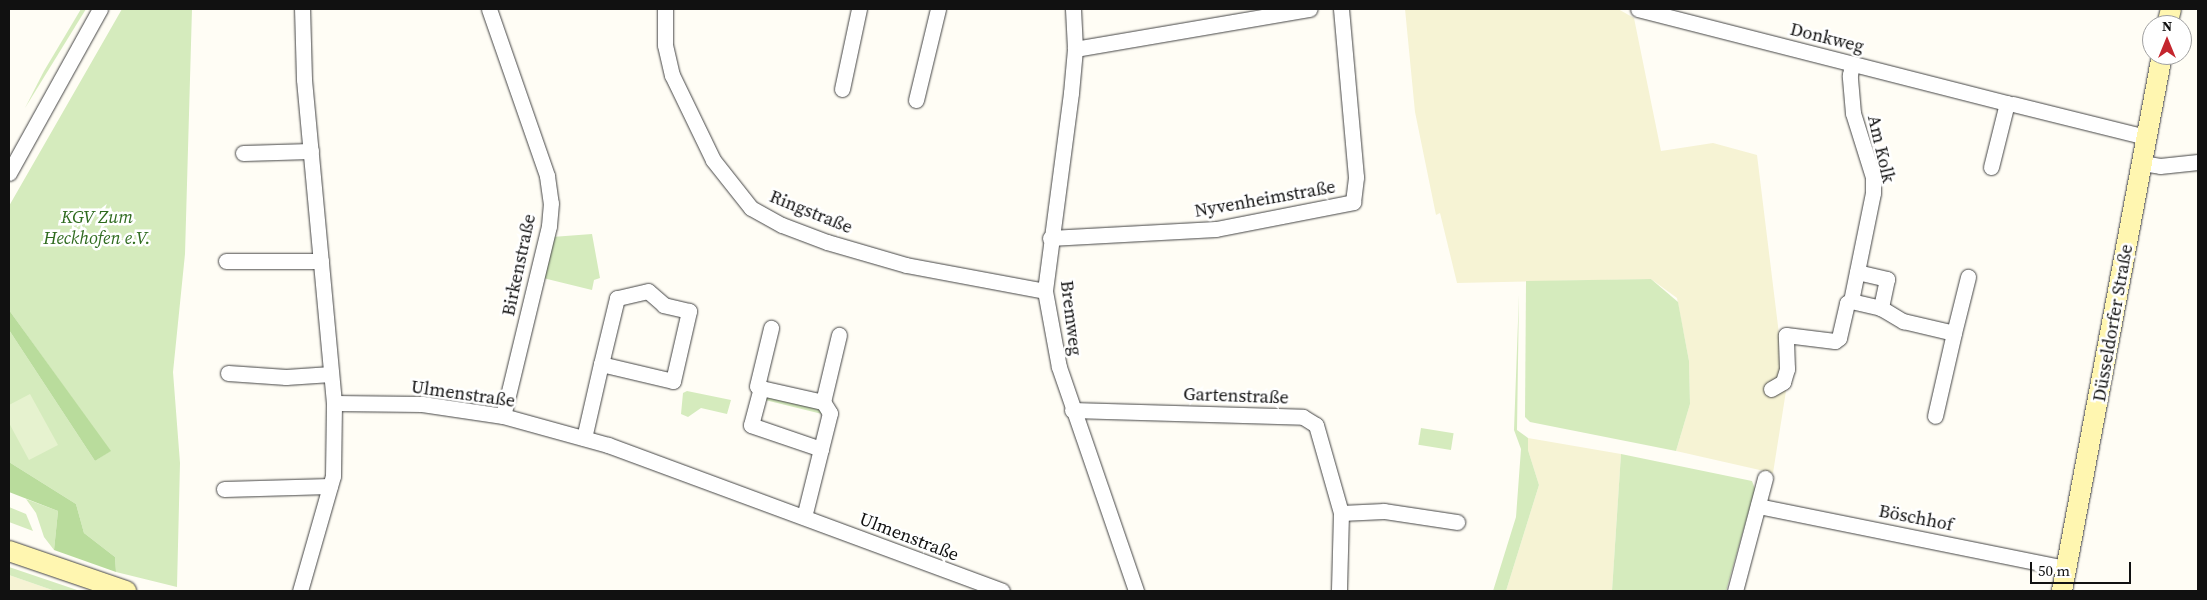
<!DOCTYPE html>
<html>
<head>
<meta charset="utf-8">
<style>
	body { margin:0 }
	#map { position:relative; width:2207px; height:600px; overflow:hidden; background:#fffdf5; font-family:"Source Serif 4",serif }
	div>[style] { position:absolute }
	.farmland>* { inset:0; background:#f6f3d4 }
	.green>* { inset:0; background:#d5ebbd; transform-origin:0 0 }
	.forest>* { inset:0; background:#b9dc9c }
	.pitch>* { inset:0; background:#e6f2cf }
	.roads { filter:drop-shadow(0 0 1px #444) drop-shadow(0 0 1px #444) }
	.street>* { height:15px; margin:-7.5px; padding:0 7.5px; transform-origin:7.5px; border-radius:7.5px; background:#fff }
	.secondary>* { height:20px; margin:-10px; padding:0 10px; transform-origin:10px; border-radius:10px; background:#fff6b0 }
	span { translate:-50% -50%; white-space:nowrap; text-align:center; line-height:1.15; -webkit-text-stroke:5px #fff; paint-order:stroke }
	.street-label { font-size:18px; color:#111 }
	.park-label { font-size:18px; color:#2f6b1f; font-style:italic }
	.frame { position:absolute; inset:0; border:10px solid #111; pointer-events:none }
	.north { position:absolute; left:2142px; top:15px; width:50px; height:50px; box-sizing:border-box; background:#fff; border:1px solid #a0a0a0; border-radius:50%; rotate:0deg; font-size:14px; font-weight:700; line-height:20px; text-align:center; color:#111 }
	.north::after { content:''; display:block; margin:auto; width:18px; height:22px; background:#c4262e; clip-path:polygon(50% 0,100% 100%,50% 72%,0 100%) }
	.scale { position:absolute; left:2030px; top:562px; width:101px; height:22px; box-sizing:border-box; border:2px solid #111; border-top:0; padding-left:6px; font-size:15px; line-height:18px; white-space:nowrap; color:#111; -webkit-text-stroke:4px #fff; paint-order:stroke }
</style>
</head>
<body>
<div id="map">
	<div class="farmland">
		<div style="clip-path:polygon(1405px 9px,1618px 9px,1634px 18px,1661px 151px,1713px 143px,1757px 155px,1786px 391px,1773px 473px,1676px 451px,1690px 404px,1689px 361px,1677px 298px,1651px 279px,1457px 283px,1440px 213px,1436px 215px,1415px 112px)"></div>
		<div style="clip-path:polygon(1528px 438px,1621px 454px,1612px 591px,1506px 591px,1539px 485px,1528px 450px)"></div>
		<div style="clip-path:polygon(9px 575px,55px 591px,9px 591px)"></div>
	</div>
	<div class="green">
		<div style="clip-path:polygon(81px 9px,86px 9px,25px 108px,44px 71px)"></div>
		<div style="clip-path:polygon(122px 9px,192px 9px,185px 254px,173px 372px,180px 463px,177px 587px,116px 572px,115px 557px,84px 533px,76px 504px,9px 462px,9px 330px,95px 461px,110px 451px,9px 310px,9px 206px)"></div>
		<div style="clip-path:polygon(592px 234px,600px 278px,594px 280px,592px 290px,543px 278px,552px 237px)"></div>
		<div style="clip-path:polygon(1651px 279px,1678px 302px,1689px 361px,1690px 404px,1676px 451px,1530px 422px,1525px 417px,1526px 281px)"></div>
		<div style="clip-path:polygon(1519px 294px,1517px 430px,1528px 438px,1528px 450px,1539px 485px,1506px 591px,1493px 591px,1516px 517px,1521px 449px,1514px 430px)"></div>
		<div style="clip-path:polygon(687px 391px,731px 400px,727px 414px,701px 408px,688px 417px,681px 414px,683px 393px)"></div>
		<div style="clip-path:polygon(768px 397px,819px 408px,822px 414px,765px 400px)"></div>
		<div style="left:1421px;top:428px;width:33px;height:17px;rotate:9deg"></div>
		<div style="clip-path:polygon(1621px 454px,1752px 481px,1755px 489px,1726px 591px,1612px 591px)"></div>
		<div style="clip-path:polygon(26px 499px,58px 511px,54px 550px,44px 537px,36px 513px)"></div>
		<div style="clip-path:polygon(9px 507px,26px 514px,33px 531px,9px 522px)"></div>
		<div style="clip-path:polygon(9px 567px,80px 591px,55px 591px,9px 575px)"></div>
	</div>
	<div class="forest">
		<div style="clip-path:polygon(9px 310px,111px 451px,95px 461px,9px 330px)"></div>
		<div style="clip-path:polygon(9px 462px,76px 504px,84px 533px,115px 557px,116px 572px,54px 550px,58px 511px,9px 492px)"></div>
	</div>
	<div class="pitch">
		<div style="clip-path:polygon(30px 394px,58px 445px,29px 460px,9px 423px,9px 405px)"></div>
	</div>
	<div class="roads">
		<div class="street">
			<div style="left:489px;top:9px;width:177px;rotate:70.8deg"></div>
			<div style="left:547px;top:176px;width:27px;rotate:82deg"></div>
			<div style="left:551px;top:203px;width:23px;rotate:95deg"></div>
			<div style="left:549px;top:226px;width:195px;rotate:103.6deg"></div>
			<div style="left:665px;top:9px;width:36px;rotate:90deg"></div>
			<div style="left:665px;top:45px;width:31px;rotate:77deg"></div>
			<div style="left:672px;top:75px;width:94px;rotate:64.2deg"></div>
			<div style="left:713px;top:160px;width:61px;rotate:51.6deg"></div>
			<div style="left:751px;top:208px;width:35px;rotate:29deg"></div>
			<div style="left:782px;top:225px;width:48px;rotate:20.7deg"></div>
			<div style="left:827px;top:242px;width:82px;rotate:16.2deg"></div>
			<div style="left:906px;top:265px;width:141px;rotate:10.6deg"></div>
			<div style="left:1073px;top:9px;width:40px;rotate:87.1deg"></div>
			<div style="left:1075px;top:49px;width:44px;rotate:95.2deg"></div>
			<div style="left:1071px;top:93px;width:200px;rotate:97.5deg"></div>
			<div style="left:1045px;top:291px;width:77px;rotate:79.6deg"></div>
			<div style="left:1059px;top:367px;width:237px;rotate:71deg"></div>
			<div style="left:1638px;top:9px;width:381px;rotate:14.3deg"></div>
			<div style="left:2007px;top:103px;width:66px;rotate:104deg"></div>
			<div style="left:1075px;top:49px;width:238px;rotate:-9.7deg"></div>
			<div style="left:842px;top:89px;width:82px;rotate:-78deg"></div>
			<div style="left:916px;top:100px;width:94px;rotate:-76.4deg"></div>
			<div style="left:2013px;top:104px;width:137px;rotate:13.9deg"></div>
			<div style="left:243px;top:153px;width:68px;rotate:-1.7deg"></div>
			<div style="left:2142px;top:163px;width:18px;rotate:9deg"></div>
			<div style="left:2160px;top:166px;width:38px;rotate:-6deg"></div>
			<div style="left:9px;top:173px;width:188px;rotate:-61deg"></div>
			<div style="left:1050px;top:238px;width:166px;rotate:-3.1deg"></div>
			<div style="left:1216px;top:229px;width:140px;rotate:-11.1deg"></div>
			<div style="left:1353px;top:202px;width:25px;rotate:-83deg"></div>
			<div style="left:1356px;top:177px;width:169px;rotate:-95.1deg"></div>
			<div style="left:226px;top:261px;width:95px"></div>
			<div style="left:1857px;top:272px;width:31px;rotate:13deg"></div>
			<div style="left:1887px;top:279px;width:30px;rotate:102deg"></div>
			<div style="left:1851px;top:301px;width:31px;rotate:13deg"></div>
			<div style="left:1881px;top:308px;width:26px;rotate:31deg"></div>
			<div style="left:1903px;top:321px;width:52px;rotate:13.2deg"></div>
			<div style="left:1954px;top:333px;width:85px;rotate:102.9deg"></div>
			<div style="left:1954px;top:333px;width:58px;rotate:-76deg"></div>
			<div style="left:228px;top:373px;width:58px;rotate:3.9deg"></div>
			<div style="left:286px;top:377px;width:45px;rotate:-3.8deg"></div>
			<div style="left:761px;top:388px;width:4px;rotate:-153deg"></div>
			<div style="left:757px;top:386px;width:60px;rotate:-76.4deg"></div>
			<div style="left:1771px;top:389px;width:14px;rotate:-30deg"></div>
			<div style="left:1783px;top:382px;width:14px;rotate:-73deg"></div>
			<div style="left:1787px;top:369px;width:34px;rotate:-92deg"></div>
			<div style="left:1786px;top:335px;width:49px;rotate:7deg"></div>
			<div style="left:1835px;top:341px;width:5px;rotate:-37deg"></div>
			<div style="left:1839px;top:338px;width:36px;rotate:-77deg"></div>
			<div style="left:1847px;top:303px;width:4px;rotate:-27deg"></div>
			<div style="left:1851px;top:301px;width:110px;rotate:-78.5deg"></div>
			<div style="left:1873px;top:193px;width:16px;rotate:-90deg"></div>
			<div style="left:1873px;top:177px;width:67px;rotate:-107.4deg"></div>
			<div style="left:1853px;top:113px;width:38px;rotate:-95deg"></div>
			<div style="left:1850px;top:75px;width:11px;rotate:-80deg"></div>
			<div style="left:334px;top:403px;width:88px;rotate:0.7deg"></div>
			<div style="left:422px;top:404px;width:82px;rotate:8.4deg"></div>
			<div style="left:503px;top:416px;width:109px;rotate:15.4deg"></div>
			<div style="left:608px;top:445px;width:420px;rotate:20.3deg"></div>
			<div style="left:1072px;top:410px;width:231px;rotate:1.7deg"></div>
			<div style="left:1303px;top:417px;width:15px;rotate:32deg"></div>
			<div style="left:1316px;top:425px;width:91px;rotate:74.1deg"></div>
			<div style="left:1341px;top:513px;width:78px;rotate:91.5deg"></div>
			<div style="left:584px;top:438px;width:76px;rotate:-77.1deg"></div>
			<div style="left:601px;top:364px;width:74px;rotate:13.3deg"></div>
			<div style="left:673px;top:381px;width:72px;rotate:-77.1deg"></div>
			<div style="left:689px;top:311px;width:26px;rotate:-167deg"></div>
			<div style="left:664px;top:305px;width:21px;rotate:-139deg"></div>
			<div style="left:648px;top:291px;width:32px;rotate:167deg"></div>
			<div style="left:617px;top:298px;width:68px;rotate:103.6deg"></div>
			<div style="left:821px;top:449px;width:37px;rotate:-76deg"></div>
			<div style="left:830px;top:413px;width:13px;rotate:-122deg"></div>
			<div style="left:224px;top:489px;width:106px;rotate:-1.6deg"></div>
			<div style="left:1758px;top:506px;width:314px;rotate:11.4deg"></div>
			<div style="left:1341px;top:513px;width:43px;rotate:-2.7deg"></div>
			<div style="left:1384px;top:511px;width:74px;rotate:8.6deg"></div>
			<div style="left:804px;top:517px;width:70px;rotate:-76deg"></div>
			<div style="left:821px;top:449px;width:74px;rotate:-161.1deg"></div>
			<div style="left:751px;top:425px;width:38px;rotate:-75deg"></div>
			<div style="left:761px;top:388px;width:64px;rotate:12.7deg"></div>
			<div style="left:823px;top:402px;width:69px;rotate:-76.6deg"></div>
			<div style="left:300px;top:591px;width:120px;rotate:-74deg"></div>
			<div style="left:333px;top:476px;width:73px;rotate:-89.2deg"></div>
			<div style="left:334px;top:403px;width:325px;rotate:-95.3deg"></div>
			<div style="left:304px;top:79px;width:70px;rotate:-91.6deg"></div>
			<div style="left:1735px;top:591px;width:117px;rotate:-75.1deg"></div>
		</div>
		<div class="secondary">
			<div style="left:2167px;top:25px;width:16px;rotate:-76deg"></div>
			<div style="left:9px;top:551px;width:124px;rotate:18.9deg"></div>
			<div style="left:2062px;top:591px;width:545px;rotate:-79.43deg"></div>
		</div>
	</div>
	<div class="street-label">
		<span style="left:1827px;top:38px;rotate:14deg">Donkweg</span>
		<span style="left:1881px;top:149px;rotate:77deg">Am Kolk</span>
		<span style="left:1265px;top:199px;rotate:-10deg">Nyvenheimstraße</span>
		<span style="left:811px;top:212px;rotate:22deg">Ringstraße</span>
		<span style="left:519px;top:265px;rotate:-78deg">Birkenstraße</span>
		<span style="left:1071px;top:318px;rotate:83deg">Bremweg</span>
		<span style="left:2113px;top:323px;rotate:-80deg">Düsseldorfer Straße</span>
		<span style="left:463px;top:394px;rotate:8deg">Ulmenstraße</span>
		<span style="left:1236px;top:396px;rotate:2deg">Gartenstraße</span>
		<span style="left:1916px;top:518px;rotate:11deg">Böschhof</span>
		<span style="left:909px;top:537px;rotate:21deg">Ulmenstraße</span>
	</div>
	<div class="park-label">
		<span style="left:97px;top:228px">KGV Zum<br>Heckhofen e.V.</span>
	</div>
	<div class="frame"></div>
	<div class="north">N</div>
	<div class="scale">50 m</div>
</div>
</body>
</html>
